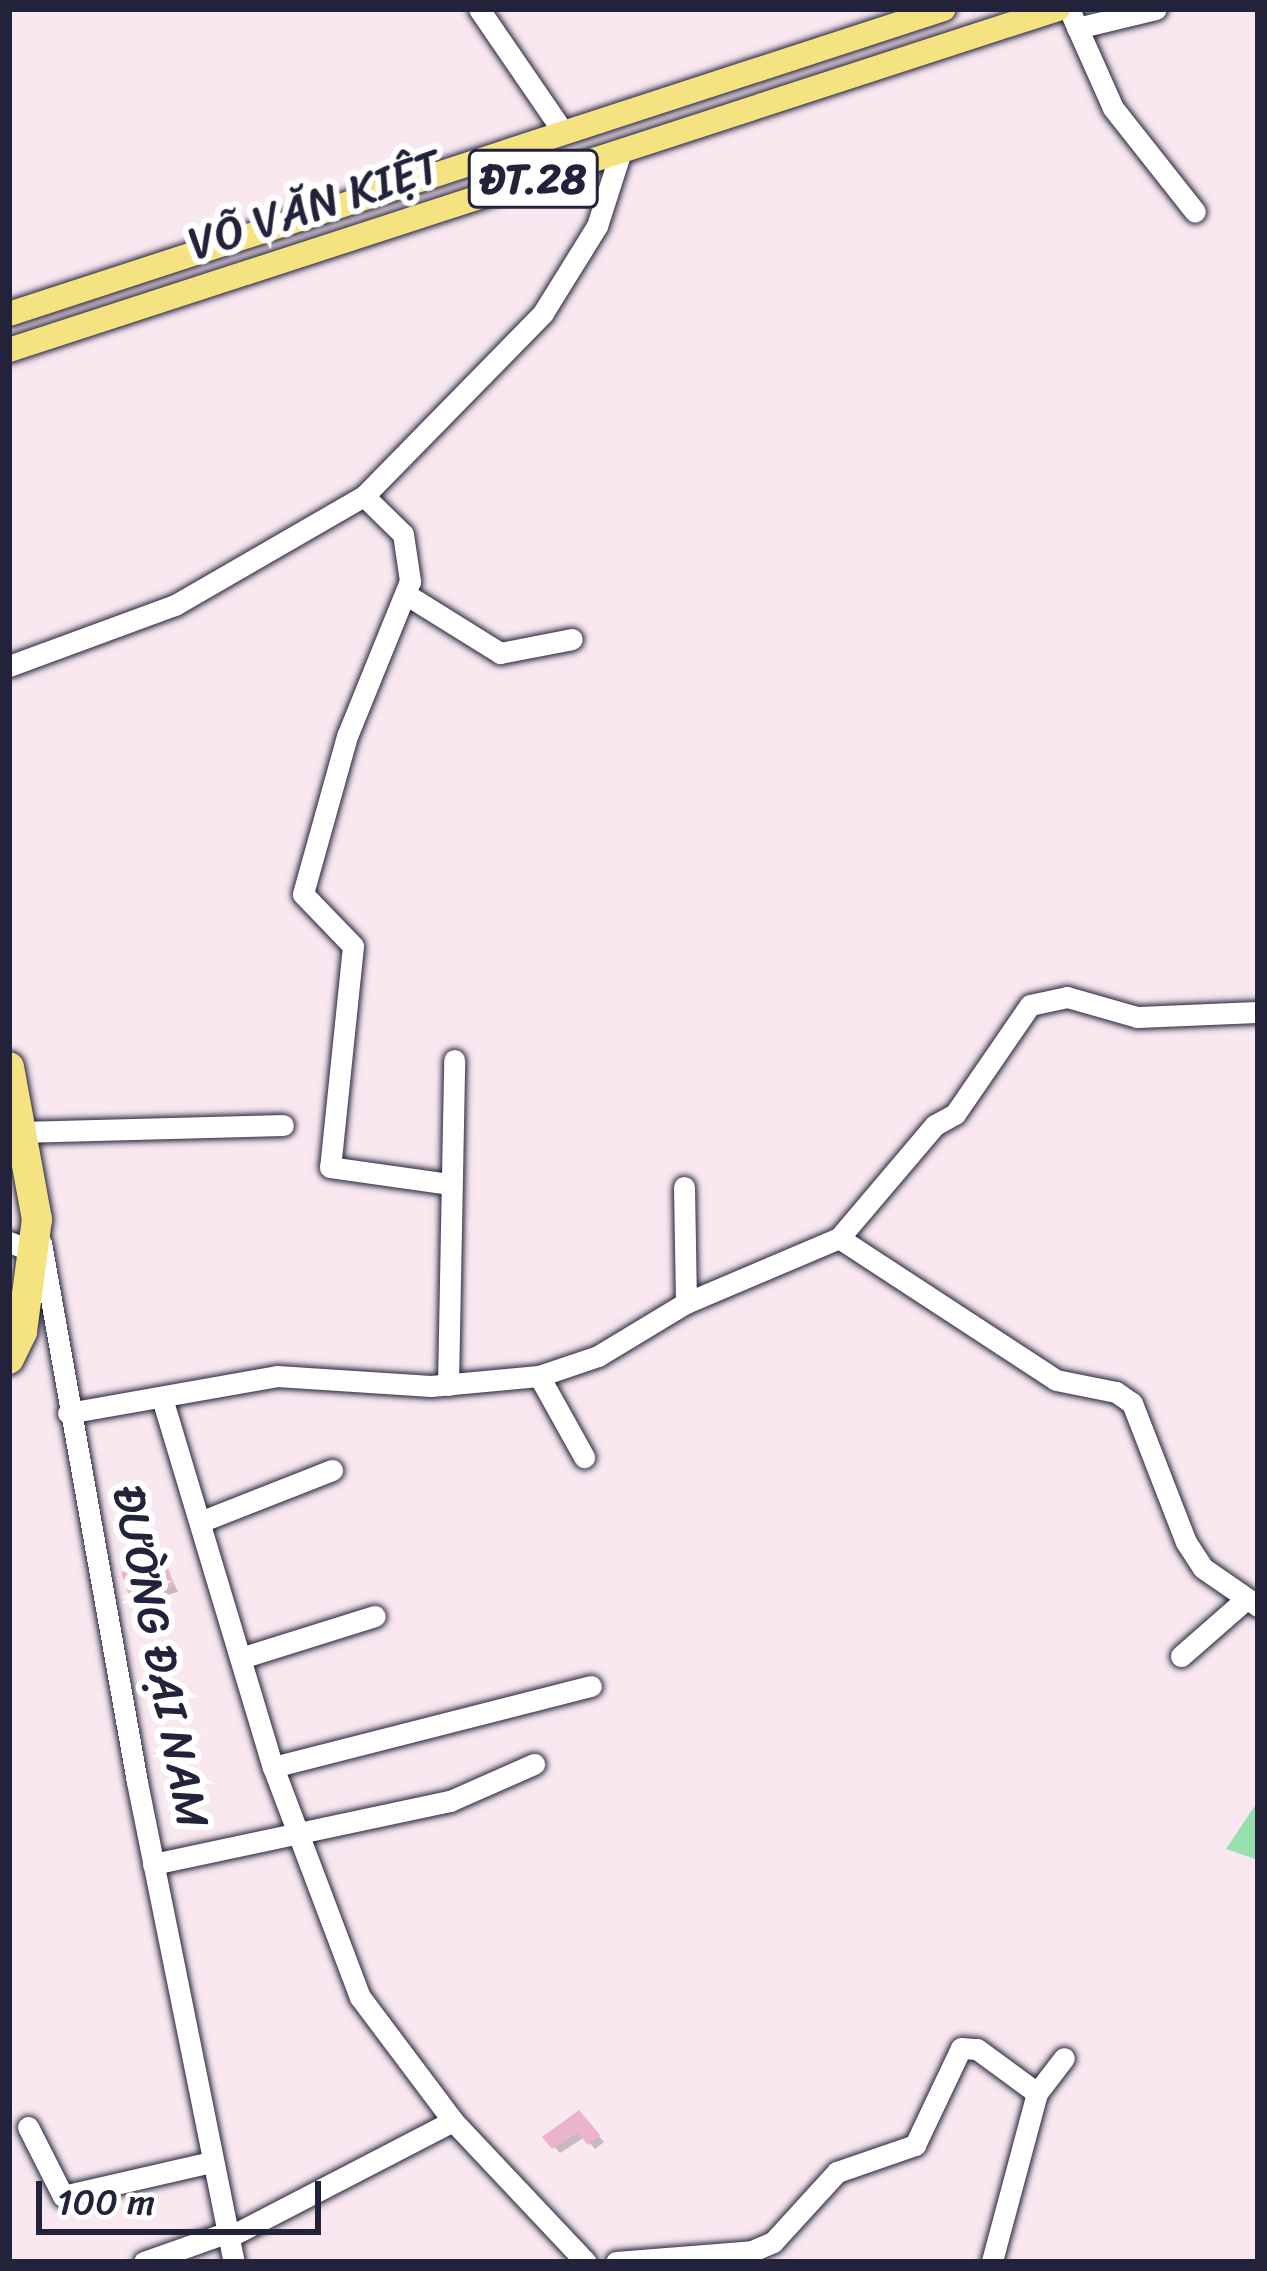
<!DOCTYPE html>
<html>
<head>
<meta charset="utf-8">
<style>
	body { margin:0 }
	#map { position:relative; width:1267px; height:2271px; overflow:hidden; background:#f9e8f0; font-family:Sriracha,sans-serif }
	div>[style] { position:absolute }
	.green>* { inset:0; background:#98dfad }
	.shadow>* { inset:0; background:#0003 }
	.building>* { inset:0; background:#ebb4cc; transform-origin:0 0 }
	.roads { filter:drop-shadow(0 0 3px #22223b) drop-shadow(0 0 3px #22223b) }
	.minor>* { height:21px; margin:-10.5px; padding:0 10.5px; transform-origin:10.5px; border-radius:10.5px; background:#fff }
	.major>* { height:24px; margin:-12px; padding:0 12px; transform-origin:12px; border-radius:12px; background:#f5e381 }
	.highway>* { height:30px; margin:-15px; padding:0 15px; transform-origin:15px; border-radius:15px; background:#f5e381 }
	span { translate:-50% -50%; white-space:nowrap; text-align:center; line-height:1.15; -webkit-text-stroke:12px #fff; paint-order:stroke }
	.shield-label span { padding:3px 9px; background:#fff; border:3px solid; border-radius:9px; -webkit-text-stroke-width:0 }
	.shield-label { font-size:42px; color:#22223b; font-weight:700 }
	.street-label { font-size:45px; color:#22223b }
	.frame { position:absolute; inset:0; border:12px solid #22223b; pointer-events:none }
	.scale { position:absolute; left:36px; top:2181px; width:285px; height:54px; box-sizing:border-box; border:6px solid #22223b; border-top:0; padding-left:15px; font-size:36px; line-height:42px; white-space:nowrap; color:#22223b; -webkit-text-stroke:9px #fff; paint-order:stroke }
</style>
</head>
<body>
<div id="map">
	<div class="green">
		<div style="clip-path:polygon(1258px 1801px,1258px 1860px,1226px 1849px)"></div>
	</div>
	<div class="shadow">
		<div style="clip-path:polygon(164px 1562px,178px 1592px,138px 1603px,132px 1597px)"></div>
		<div style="clip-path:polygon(579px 2114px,604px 2142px,595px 2149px,585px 2137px,560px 2153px,546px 2138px)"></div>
	</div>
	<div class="building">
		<div style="left:165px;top:1558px;width:29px;height:46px;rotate:72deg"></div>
		<div style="clip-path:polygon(579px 2110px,600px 2135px,588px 2145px,577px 2133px,552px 2149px,542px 2137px)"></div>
	</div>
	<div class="roads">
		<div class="minor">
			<div style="left:479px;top:9px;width:150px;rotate:55.6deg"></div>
			<div style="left:1069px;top:9px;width:108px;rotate:66deg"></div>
			<div style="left:1113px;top:108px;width:132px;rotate:51.7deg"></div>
			<div style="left:1077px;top:28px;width:81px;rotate:-13.5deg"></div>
			<div style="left:364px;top:496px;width:54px;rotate:44.3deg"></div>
			<div style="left:403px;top:534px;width:48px;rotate:81.5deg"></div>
			<div style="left:410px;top:581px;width:167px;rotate:112.1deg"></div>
			<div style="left:347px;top:736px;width:164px;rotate:105.6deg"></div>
			<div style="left:303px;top:894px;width:72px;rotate:46.1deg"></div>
			<div style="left:353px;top:946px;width:222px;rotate:95.9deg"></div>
			<div style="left:330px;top:1167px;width:120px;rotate:8.1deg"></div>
			<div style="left:407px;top:595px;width:110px;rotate:31.9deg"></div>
			<div style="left:500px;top:653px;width:73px;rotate:-11deg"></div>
			<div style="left:9px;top:666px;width:177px;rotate:-20.2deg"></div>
			<div style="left:175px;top:605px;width:218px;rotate:-30deg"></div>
			<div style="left:364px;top:496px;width:256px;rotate:-45.6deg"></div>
			<div style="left:543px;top:313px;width:102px;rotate:-58.2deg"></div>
			<div style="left:597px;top:226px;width:79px;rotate:-72.3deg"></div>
			<div style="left:21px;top:1132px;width:262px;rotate:-1.5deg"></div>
			<div style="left:684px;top:1187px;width:116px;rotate:89deg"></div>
			<div style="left:839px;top:1238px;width:259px;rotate:33.2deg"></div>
			<div style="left:1056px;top:1380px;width:61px;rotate:11.3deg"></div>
			<div style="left:1116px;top:1392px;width:19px;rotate:35deg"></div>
			<div style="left:1132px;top:1403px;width:149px;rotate:68.8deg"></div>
			<div style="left:1186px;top:1542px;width:31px;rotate:57deg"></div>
			<div style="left:1203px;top:1568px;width:67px;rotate:34.6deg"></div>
			<div style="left:9px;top:1242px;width:26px;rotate:21deg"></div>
			<div style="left:41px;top:1243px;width:547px;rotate:79.9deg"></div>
			<div style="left:137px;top:1782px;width:490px;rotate:78.6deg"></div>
			<div style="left:539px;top:1376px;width:93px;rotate:60.9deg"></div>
			<div style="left:448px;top:1385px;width:325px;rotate:-88.9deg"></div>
			<div style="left:162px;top:1398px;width:385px;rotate:73.3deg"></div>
			<div style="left:273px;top:1767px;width:246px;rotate:69.3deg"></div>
			<div style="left:360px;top:1997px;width:155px;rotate:53.1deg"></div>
			<div style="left:453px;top:2121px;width:194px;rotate:46.7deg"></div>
			<div style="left:68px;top:1413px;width:212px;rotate:-10deg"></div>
			<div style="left:277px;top:1376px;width:154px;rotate:3.7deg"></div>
			<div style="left:431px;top:1386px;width:108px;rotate:-5.3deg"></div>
			<div style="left:539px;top:1376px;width:62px;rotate:-18.7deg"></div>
			<div style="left:598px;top:1356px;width:103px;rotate:-31.1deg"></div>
			<div style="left:686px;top:1303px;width:166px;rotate:-23deg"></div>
			<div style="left:839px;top:1238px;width:148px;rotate:-49.7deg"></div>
			<div style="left:935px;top:1125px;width:23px;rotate:-29deg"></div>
			<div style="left:955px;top:1114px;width:132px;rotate:-55.5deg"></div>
			<div style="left:1030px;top:1005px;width:38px;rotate:-12deg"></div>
			<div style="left:1067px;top:997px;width:73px;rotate:15.9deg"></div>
			<div style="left:1137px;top:1017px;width:121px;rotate:-2.4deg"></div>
			<div style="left:200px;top:1522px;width:142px;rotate:-21.5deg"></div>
			<div style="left:1181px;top:1656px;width:85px;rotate:-41.2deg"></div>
			<div style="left:244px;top:1657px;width:137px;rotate:-17.4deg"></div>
			<div style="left:273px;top:1767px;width:328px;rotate:-14.3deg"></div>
			<div style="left:153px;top:1864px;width:304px;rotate:-12deg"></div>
			<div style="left:450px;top:1801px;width:92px;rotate:-23.8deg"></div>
			<div style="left:28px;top:2127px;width:77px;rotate:63.1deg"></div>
			<div style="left:63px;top:2196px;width:153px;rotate:-12.9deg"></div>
			<div style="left:227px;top:2238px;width:254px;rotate:-27.4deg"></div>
			<div style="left:992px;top:2261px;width:174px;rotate:-75deg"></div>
			<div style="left:144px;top:2262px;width:87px;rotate:-19.5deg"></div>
			<div style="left:616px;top:2262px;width:136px;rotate:-4.6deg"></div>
			<div style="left:752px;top:2251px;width:23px;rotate:-23deg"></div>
			<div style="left:773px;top:2242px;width:95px;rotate:-47.6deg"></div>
			<div style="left:837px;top:2172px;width:83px;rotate:-19.1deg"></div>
			<div style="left:915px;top:2145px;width:107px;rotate:-64.6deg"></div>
			<div style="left:961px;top:2048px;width:16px;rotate:4deg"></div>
			<div style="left:977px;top:2049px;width:74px;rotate:36.3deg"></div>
			<div style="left:1037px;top:2093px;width:44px;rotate:-52.4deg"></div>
		</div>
		<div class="major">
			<div style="left:9px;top:314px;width:983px;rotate:-18.07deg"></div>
			<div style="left:9px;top:350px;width:1103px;rotate:-18.01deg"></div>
		</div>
		<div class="highway">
			<div style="left:9px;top:1067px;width:155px;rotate:79.6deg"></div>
			<div style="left:37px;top:1219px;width:114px;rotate:97.6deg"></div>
			<div style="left:22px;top:1332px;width:30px;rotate:116deg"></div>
		</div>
	</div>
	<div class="shield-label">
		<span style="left:533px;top:179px">ĐT.28</span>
	</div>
	<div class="street-label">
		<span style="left:315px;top:206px;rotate:-18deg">VÕ VĂN KIỆT</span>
		<span style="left:160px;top:1657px;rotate:79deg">ĐƯỜNG ĐẠI NAM</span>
	</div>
	<div class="frame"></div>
	<div class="scale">100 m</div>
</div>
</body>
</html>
